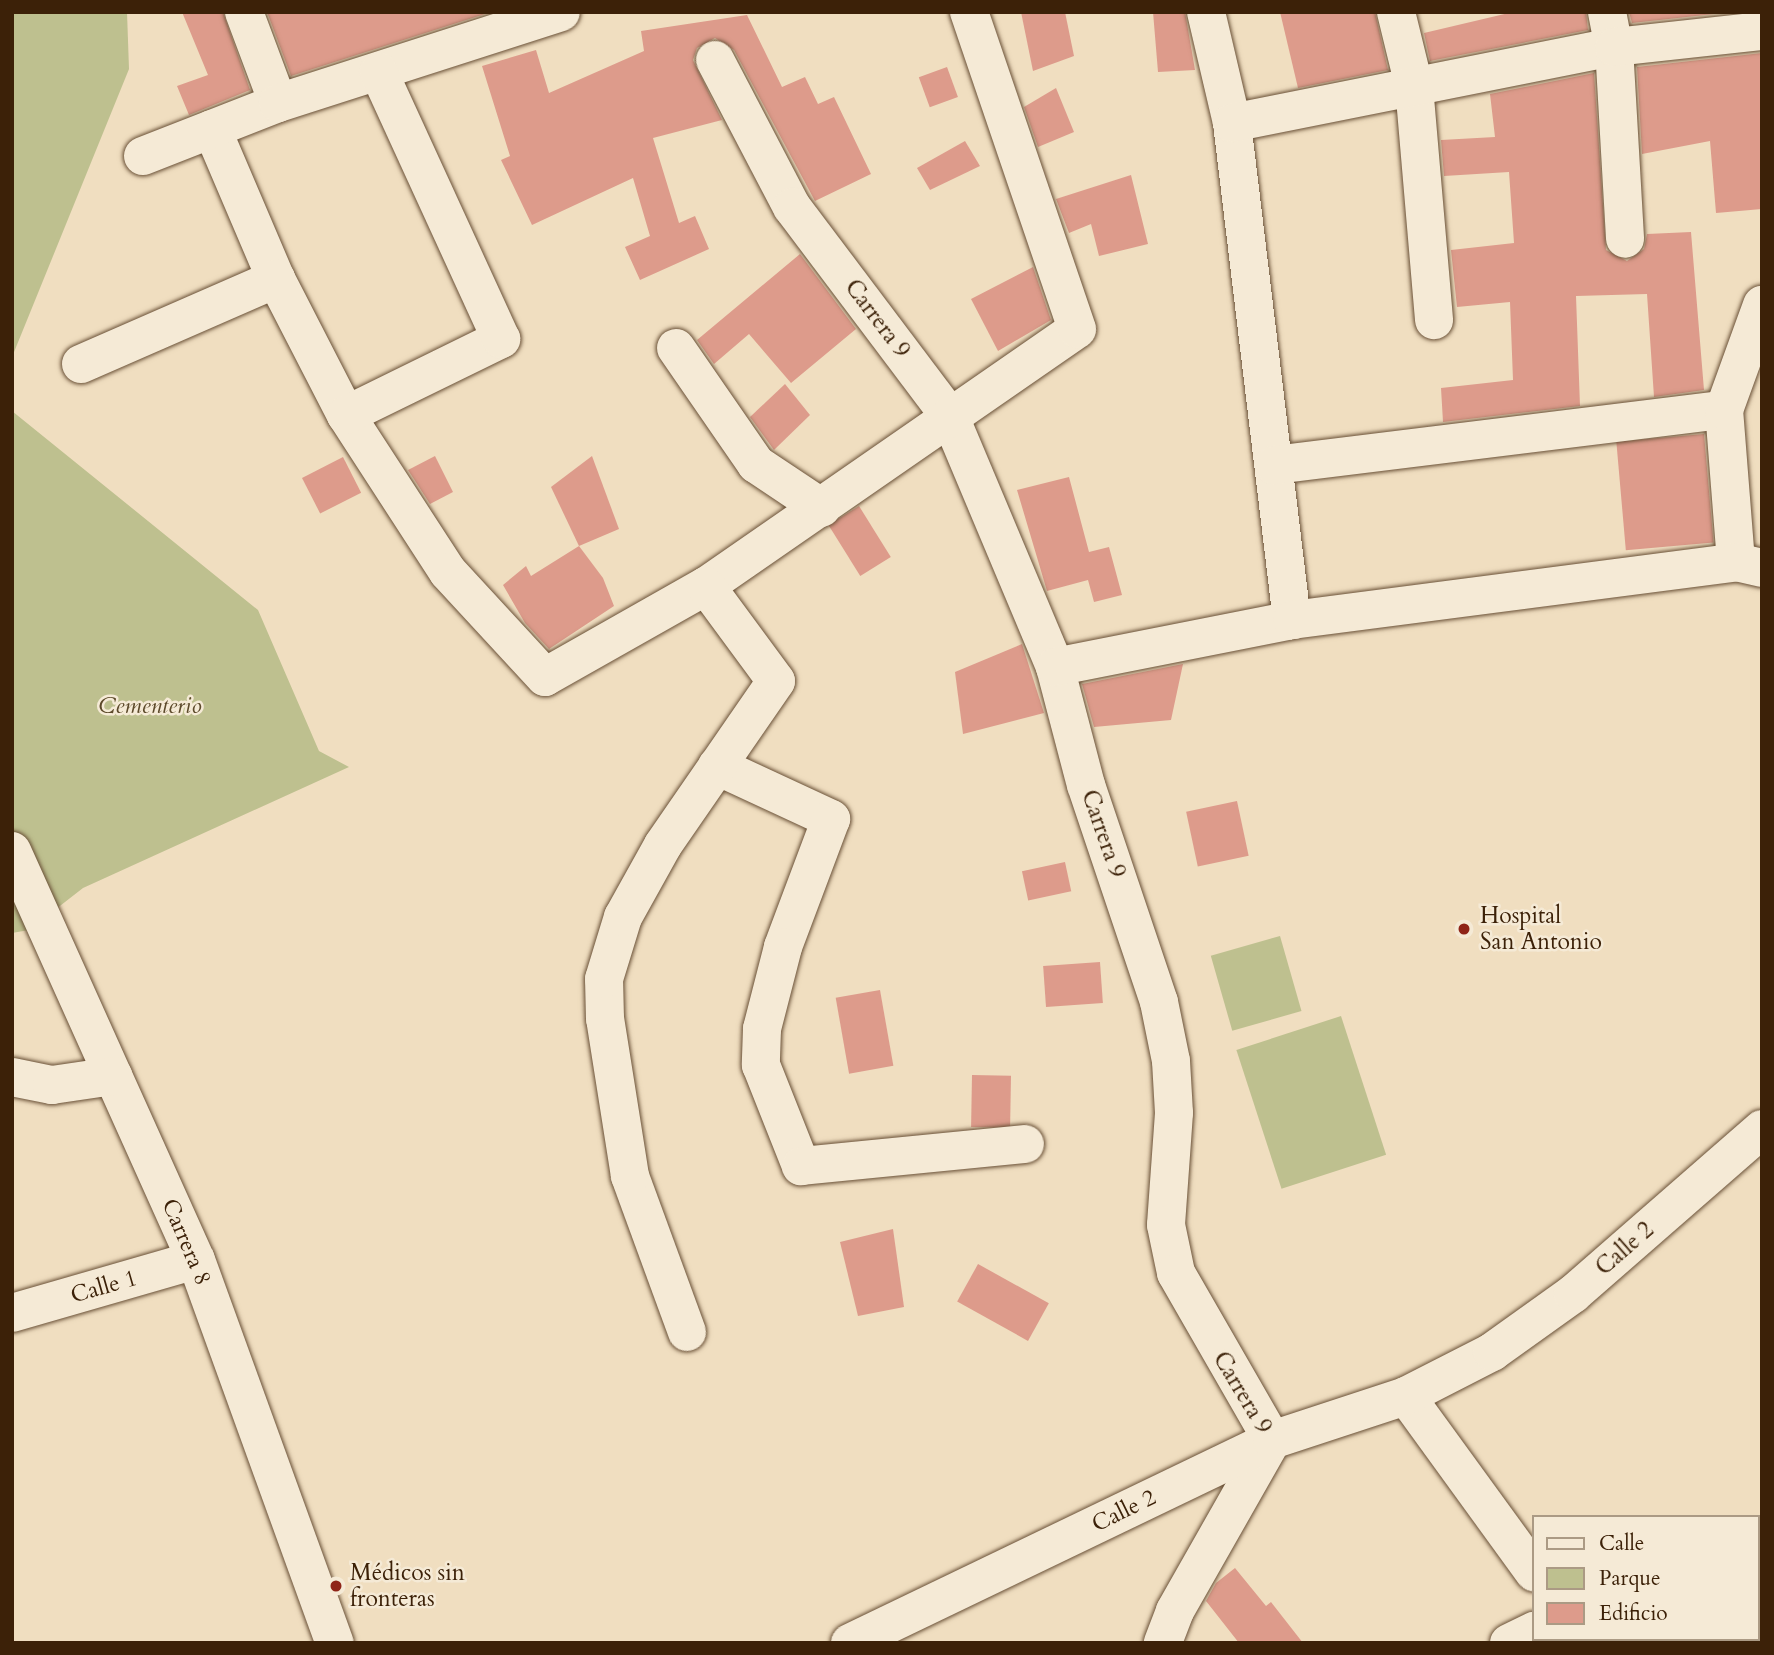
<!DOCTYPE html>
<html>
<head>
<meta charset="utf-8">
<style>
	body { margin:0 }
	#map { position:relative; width:1774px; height:1655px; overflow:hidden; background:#f0dec0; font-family:Cardo,serif }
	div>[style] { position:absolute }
	.green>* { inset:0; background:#bec08f; transform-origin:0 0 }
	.water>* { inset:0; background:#9abcb1 }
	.building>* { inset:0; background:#dd9b8b; transform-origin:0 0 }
	.roads { filter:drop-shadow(0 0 2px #695036) drop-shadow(0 0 2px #695036) }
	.minor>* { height:38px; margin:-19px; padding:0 19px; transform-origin:19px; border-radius:19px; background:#f5ead6 }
	.dots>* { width:19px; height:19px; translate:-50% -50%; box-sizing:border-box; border:4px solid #f5ead6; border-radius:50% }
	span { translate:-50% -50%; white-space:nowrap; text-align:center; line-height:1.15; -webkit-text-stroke:5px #f5ead6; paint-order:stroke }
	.street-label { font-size:23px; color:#3c2108 }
	.park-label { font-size:23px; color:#5c492a; font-style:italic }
	.poi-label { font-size:23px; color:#3c2108 }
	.left { translate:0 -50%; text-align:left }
	.frame { position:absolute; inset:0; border:14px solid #3c2108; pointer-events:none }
	.legend { position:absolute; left:1532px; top:1515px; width:228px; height:126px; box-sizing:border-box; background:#f5ead6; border:2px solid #ab9a84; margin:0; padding:9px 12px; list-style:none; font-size:21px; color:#3c2108 }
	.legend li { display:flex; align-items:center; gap:14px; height:35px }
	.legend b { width:35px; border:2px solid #ab9a84 }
</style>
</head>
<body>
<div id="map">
	<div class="green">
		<div style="clip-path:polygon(12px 12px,127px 12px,129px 69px,12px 357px)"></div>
		<div style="clip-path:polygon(12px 411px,258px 610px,319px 751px,349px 767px,83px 888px,29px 930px,12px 933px)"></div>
		<div style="left:1280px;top:936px;width:78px;height:72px;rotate:74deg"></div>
		<div style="left:1341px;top:1016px;width:146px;height:110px;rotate:72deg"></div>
	</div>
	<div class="water">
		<div style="clip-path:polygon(1762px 1527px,1762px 1643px,1686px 1643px,1758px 1639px)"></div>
	</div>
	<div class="building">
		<div style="clip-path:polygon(182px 12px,223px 12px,250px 90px,189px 115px,177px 86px,208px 75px)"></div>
		<div style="clip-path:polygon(267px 12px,488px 12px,488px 13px,291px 76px)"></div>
		<div style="clip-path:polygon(1021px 12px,1065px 12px,1074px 56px,1033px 71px)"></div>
		<div style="clip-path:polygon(1153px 12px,1185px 12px,1195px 70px,1158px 72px)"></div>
		<div style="clip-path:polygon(1280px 12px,1375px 12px,1388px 70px,1298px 88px)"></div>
		<div style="clip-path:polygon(1513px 12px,1586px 12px,1588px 30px,1430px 61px,1424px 33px)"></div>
		<div style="clip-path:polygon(1629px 12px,1732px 12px,1632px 23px)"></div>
		<div style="clip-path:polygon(747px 15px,782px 87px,805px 77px,818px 104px,834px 97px,871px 174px,815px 201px,734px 50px,715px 38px,697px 48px,693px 60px,722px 120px,653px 138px,679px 223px,695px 216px,709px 249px,640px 280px,625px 247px,650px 236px,633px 178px,532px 225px,501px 160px,510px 156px,482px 66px,536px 50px,549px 93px,644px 51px,641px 31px)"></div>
		<div style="clip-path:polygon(1762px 53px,1762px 209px,1716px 213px,1710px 141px,1642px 154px,1637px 67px)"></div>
		<div style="left:947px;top:67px;width:32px;height:30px;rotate:70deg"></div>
		<div style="clip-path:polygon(1594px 73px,1606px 250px,1627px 261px,1644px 249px,1647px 234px,1691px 232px,1704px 390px,1654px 397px,1647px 294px,1576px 296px,1580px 406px,1443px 422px,1441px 388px,1513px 380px,1510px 302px,1457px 307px,1451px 250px,1514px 243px,1509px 172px,1444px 176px,1441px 140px,1495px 137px,1490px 94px)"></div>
		<div style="clip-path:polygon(1056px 88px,1074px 132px,1038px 147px,1024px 107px)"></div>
		<div style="clip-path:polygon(965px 141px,980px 166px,930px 190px,917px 168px)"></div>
		<div style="clip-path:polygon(1131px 175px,1148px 244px,1099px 256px,1091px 224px,1069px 233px,1056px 199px)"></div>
		<div style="clip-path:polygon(800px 254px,856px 329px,791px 383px,749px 334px,714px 364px,697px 340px)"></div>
		<div style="clip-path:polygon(1033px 267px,1051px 320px,998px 351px,971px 299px)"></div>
		<div style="clip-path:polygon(785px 384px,810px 415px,774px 450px,750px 417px)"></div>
		<div style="left:1704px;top:434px;width:109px;height:88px;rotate:85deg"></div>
		<div style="clip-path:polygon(435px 456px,453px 492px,430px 504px,408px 470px)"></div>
		<div style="clip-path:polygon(592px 456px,619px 529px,579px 546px,551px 487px)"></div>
		<div style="left:343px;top:457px;width:40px;height:46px;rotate:63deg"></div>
		<div style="clip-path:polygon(1069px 477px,1089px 552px,1109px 547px,1122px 595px,1094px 602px,1088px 580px,1047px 591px,1017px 490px)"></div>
		<div style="left:859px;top:506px;width:60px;height:36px;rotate:58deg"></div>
		<div style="clip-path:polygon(579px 546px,603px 578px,614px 606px,549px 649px,525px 623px,503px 585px,526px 566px,531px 576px)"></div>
		<div style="clip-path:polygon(1022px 644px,1044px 713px,963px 734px,955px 672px)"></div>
		<div style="clip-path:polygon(1183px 664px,1171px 720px,1094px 727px,1082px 684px)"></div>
		<div style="left:1237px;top:801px;width:56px;height:52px;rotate:78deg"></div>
		<div style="left:1065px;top:862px;width:30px;height:44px;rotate:78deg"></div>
		<div style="left:1100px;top:962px;width:41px;height:57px;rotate:86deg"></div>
		<div style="left:880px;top:990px;width:77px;height:45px;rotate:80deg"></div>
		<div style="left:972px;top:1075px;width:39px;height:52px;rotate:1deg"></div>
		<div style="clip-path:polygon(893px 1229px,904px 1307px,858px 1316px,840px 1242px)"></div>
		<div style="left:978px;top:1264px;width:81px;height:43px;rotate:29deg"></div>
		<div style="clip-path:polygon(1235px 1568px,1266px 1606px,1271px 1602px,1303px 1643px,1239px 1643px,1206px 1601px,1216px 1583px)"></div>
	</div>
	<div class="roads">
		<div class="minor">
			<div style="left:244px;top:12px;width:97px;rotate:69.5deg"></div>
			<div style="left:1206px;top:12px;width:114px;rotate:76.8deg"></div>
			<div style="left:1232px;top:123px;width:501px;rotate:83.12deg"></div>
			<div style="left:1396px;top:12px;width:76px;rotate:76.3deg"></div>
			<div style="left:1414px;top:86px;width:235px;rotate:85.1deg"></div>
			<div style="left:1607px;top:12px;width:36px;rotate:79deg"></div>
			<div style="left:1614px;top:47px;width:192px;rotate:86.7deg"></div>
			<div style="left:715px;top:60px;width:166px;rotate:62.4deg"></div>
			<div style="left:792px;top:207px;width:263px;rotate:53deg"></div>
			<div style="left:950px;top:417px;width:271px;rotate:67.2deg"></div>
			<div style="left:1055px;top:667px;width:122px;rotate:75.3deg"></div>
			<div style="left:1086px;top:785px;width:229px;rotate:71.4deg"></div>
			<div style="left:1159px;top:1002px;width:60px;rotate:78.5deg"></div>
			<div style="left:1171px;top:1061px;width:52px;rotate:86.7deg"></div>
			<div style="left:1174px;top:1113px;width:112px;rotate:94.1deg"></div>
			<div style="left:1166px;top:1225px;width:49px;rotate:78.2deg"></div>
			<div style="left:1176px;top:1273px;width:193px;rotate:60.1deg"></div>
			<div style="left:1272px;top:1440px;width:197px;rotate:119.6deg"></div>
			<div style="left:1175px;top:1611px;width:34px;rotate:111deg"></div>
			<div style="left:1232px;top:123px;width:389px;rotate:-11.3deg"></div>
			<div style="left:1614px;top:47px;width:149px;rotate:-6.2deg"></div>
			<div style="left:212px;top:129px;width:163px;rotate:66.9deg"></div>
			<div style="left:276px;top:279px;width:153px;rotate:62.8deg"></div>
			<div style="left:346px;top:415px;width:187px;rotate:57deg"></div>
			<div style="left:448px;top:572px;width:143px;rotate:47.3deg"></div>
			<div style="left:545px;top:677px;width:185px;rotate:-29.5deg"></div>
			<div style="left:706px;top:586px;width:451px;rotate:-34.7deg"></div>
			<div style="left:1077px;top:329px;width:335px;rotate:-108.8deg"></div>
			<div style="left:143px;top:156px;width:145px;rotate:-21.4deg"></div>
			<div style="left:278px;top:103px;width:297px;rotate:-17.8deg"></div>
			<div style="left:676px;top:348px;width:141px;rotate:55.4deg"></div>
			<div style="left:756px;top:464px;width:79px;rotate:33.7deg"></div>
			<div style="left:81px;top:364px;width:213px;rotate:-23.6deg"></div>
			<div style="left:346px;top:415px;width:173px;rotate:-26.1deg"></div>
			<div style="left:501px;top:339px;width:294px;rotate:-114.6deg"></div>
			<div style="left:1274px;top:465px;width:453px;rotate:-7deg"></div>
			<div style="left:1736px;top:562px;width:152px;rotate:-94.5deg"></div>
			<div style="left:1724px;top:410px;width:112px;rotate:-70.1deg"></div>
			<div style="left:1055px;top:667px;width:242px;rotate:-11.2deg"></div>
			<div style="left:1292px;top:620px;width:448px;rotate:-7.4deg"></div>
			<div style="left:1736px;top:562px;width:27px;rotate:13deg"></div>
			<div style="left:717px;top:766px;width:126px;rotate:24.9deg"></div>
			<div style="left:831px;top:819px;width:137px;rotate:110.6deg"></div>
			<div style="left:783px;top:947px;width:85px;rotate:104.4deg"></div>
			<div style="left:762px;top:1029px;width:36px;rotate:92deg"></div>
			<div style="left:761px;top:1065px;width:109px;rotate:68.4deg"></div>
			<div style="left:801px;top:1166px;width:225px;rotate:-5.6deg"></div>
			<div style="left:12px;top:851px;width:448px;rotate:65.8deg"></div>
			<div style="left:196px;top:1260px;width:407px;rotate:70.1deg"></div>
			<div style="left:12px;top:1077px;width:41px;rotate:11.3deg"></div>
			<div style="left:52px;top:1085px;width:62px;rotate:-8.4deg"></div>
			<div style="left:12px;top:1313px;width:191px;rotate:-16.1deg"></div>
			<div style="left:687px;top:1332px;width:166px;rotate:-110.1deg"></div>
			<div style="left:630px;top:1176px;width:159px;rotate:-99deg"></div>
			<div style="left:605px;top:1019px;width:40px;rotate:-91.4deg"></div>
			<div style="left:604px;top:979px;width:65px;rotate:-73deg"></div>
			<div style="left:623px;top:917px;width:82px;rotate:-60.9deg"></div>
			<div style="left:663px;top:845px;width:199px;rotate:-55.4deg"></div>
			<div style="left:776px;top:681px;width:118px;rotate:-126.4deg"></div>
			<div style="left:1406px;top:1396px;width:218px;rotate:54deg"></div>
			<div style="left:1588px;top:1639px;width:5px;rotate:53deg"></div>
			<div style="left:850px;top:1643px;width:468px;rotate:-25.7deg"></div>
			<div style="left:1272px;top:1440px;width:141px;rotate:-18.2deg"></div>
			<div style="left:1406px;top:1396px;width:97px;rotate:-27.1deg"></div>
			<div style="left:1492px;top:1352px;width:100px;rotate:-35.6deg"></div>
			<div style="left:1573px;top:1294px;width:251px;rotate:-41.1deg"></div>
			<div style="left:1509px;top:1643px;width:28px;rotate:-26deg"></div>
		</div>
	</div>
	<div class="dots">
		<div style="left:1464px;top:929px;background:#8f2418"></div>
		<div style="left:336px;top:1586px;background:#8f2418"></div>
	</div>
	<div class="street-label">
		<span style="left:877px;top:319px;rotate:53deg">Carrera 9</span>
		<span style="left:1103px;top:834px;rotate:71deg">Carrera 9</span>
		<span style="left:186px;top:1242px;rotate:67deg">Carrera 8</span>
		<span style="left:1625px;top:1249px;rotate:-41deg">Calle 2</span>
		<span style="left:104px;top:1287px;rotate:-16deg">Calle 1</span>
		<span style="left:1242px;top:1393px;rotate:59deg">Carrera 9</span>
		<span style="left:1124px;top:1511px;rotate:-26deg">Calle 2</span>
	</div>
	<div class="park-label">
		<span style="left:150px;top:706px">Cementerio</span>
	</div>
	<div class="poi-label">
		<span class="left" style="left:1480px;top:929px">Hospital<br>San Antonio</span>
		<span class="left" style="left:350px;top:1586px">Médicos sin<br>fronteras</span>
	</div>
	<div class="frame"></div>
	<ul class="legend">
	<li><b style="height:9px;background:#f5ead6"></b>Calle</li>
	<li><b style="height:19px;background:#bec08f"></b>Parque</li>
	<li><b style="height:19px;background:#dd9b8b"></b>Edificio</li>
	</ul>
</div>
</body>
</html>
